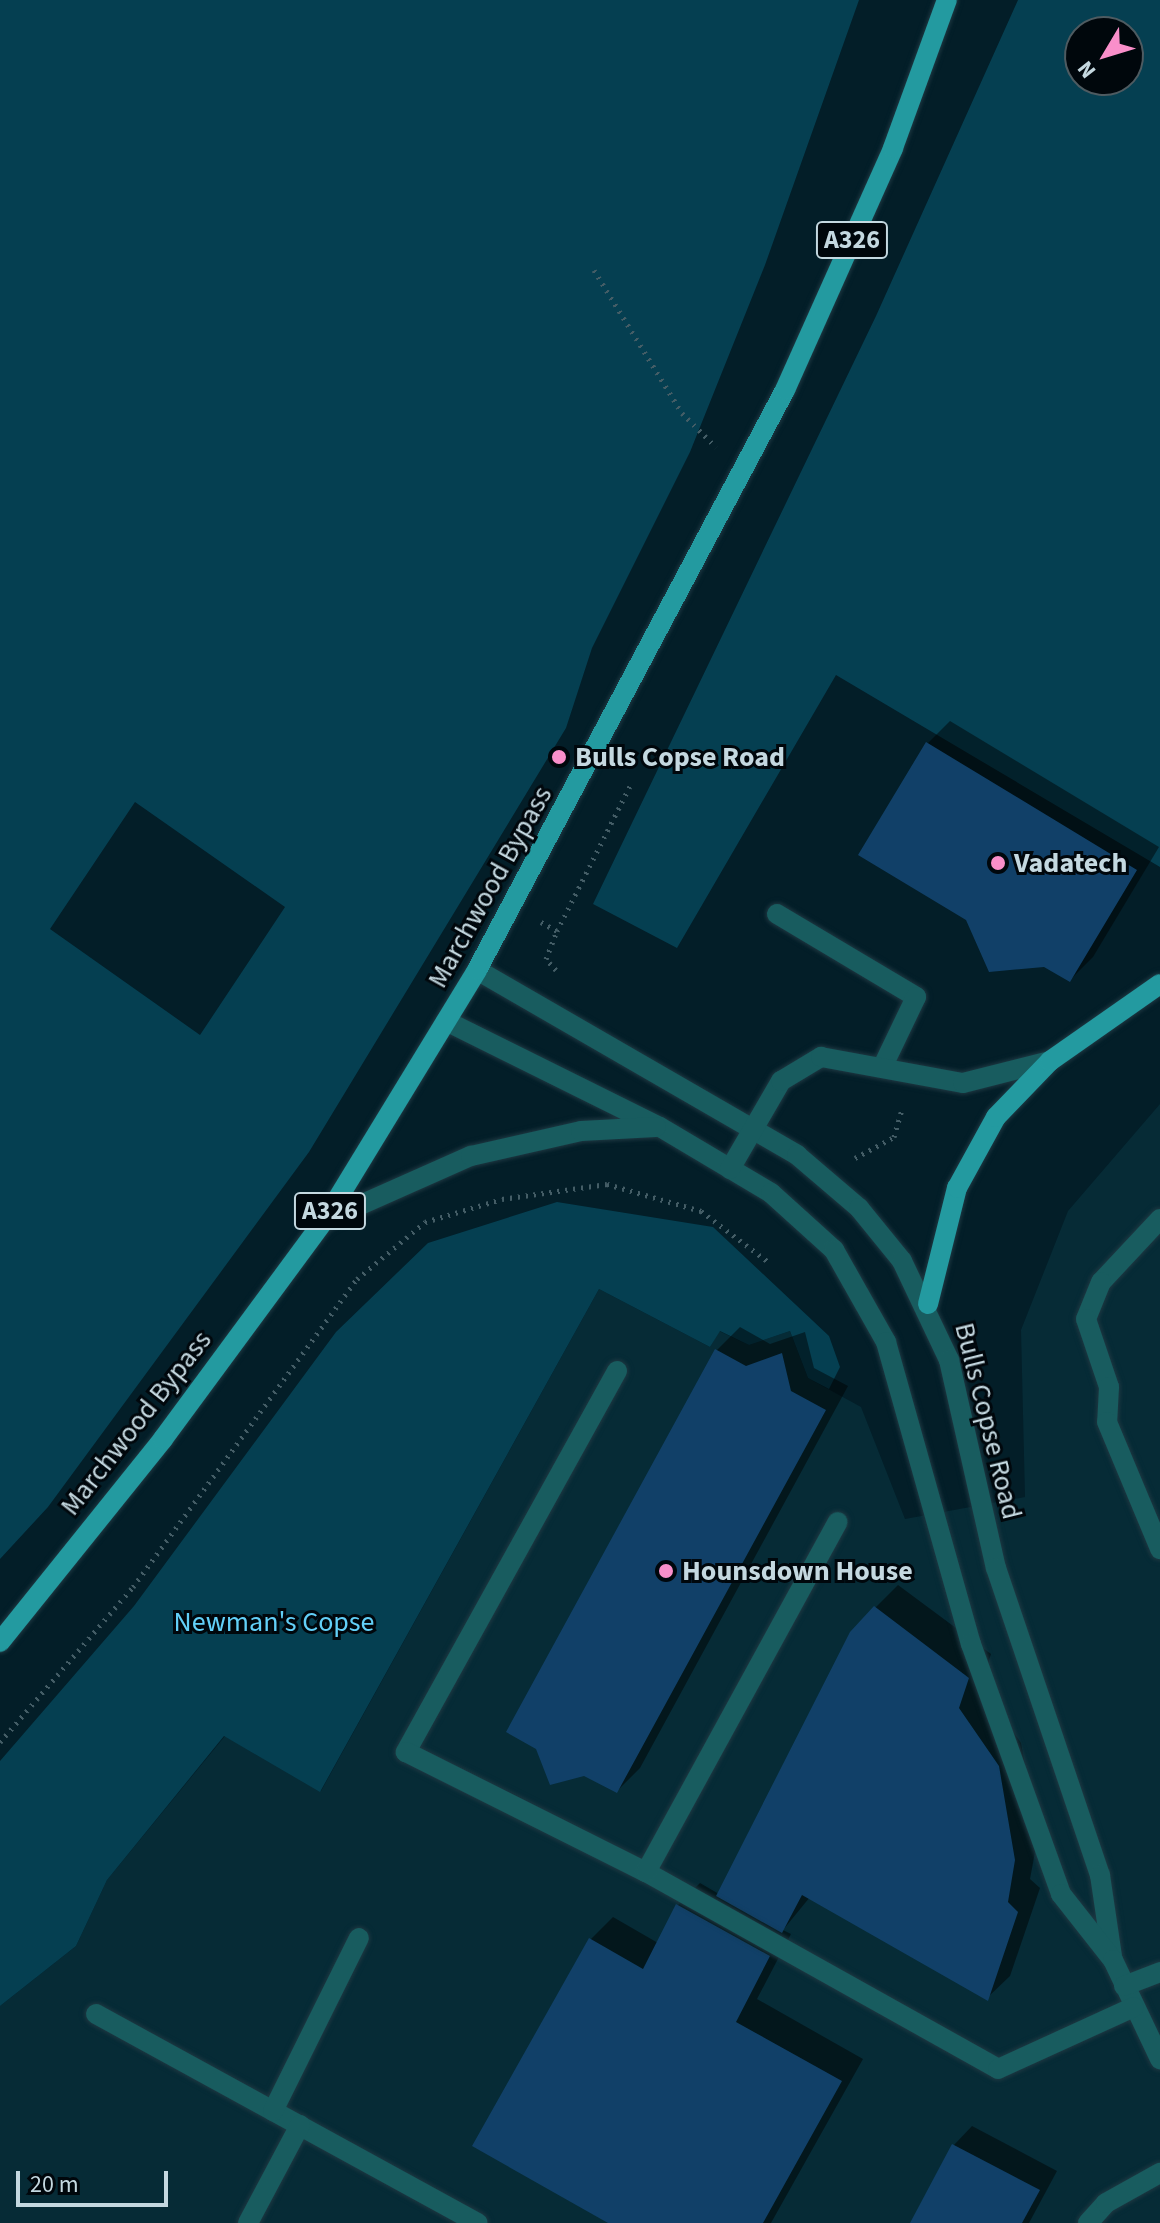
<!DOCTYPE html>
<html>
<head>
<meta charset="utf-8">
<style>
	body { margin:0 }
	#map { position:relative; width:1160px; height:2223px; overflow:hidden; background:#031e28; font-family:"Source Sans 3",sans-serif }
	div>[style] { position:absolute }
	.built>* { inset:0; background:#062b36 }
	.green>* { inset:0; background:#053f51 }
	.shadow>* { inset:0; background:#0007 }
	.building>* { inset:0; background:#114068 }
	.path>* { height:5px; margin-top:-2.5px; transform-origin:0; background:repeating-linear-gradient(90deg,#445d66 0 2px,transparent 0 8px) }
	.roads { filter:drop-shadow(0 0 2px #1e3842) drop-shadow(0 0 2px #1e3842) }
	.minor>* { height:20px; margin:-10px; padding:0 10px; transform-origin:10px; border-radius:10px; background:#185c5f }
	.major>* { height:20px; margin:-10px; padding:0 10px; transform-origin:10px; border-radius:10px; background:#239aa0 }
	.dots>* { width:22px; height:22px; translate:-50% -50%; box-sizing:border-box; border:4px solid #00070c; border-radius:50% }
	span { translate:-50% -50%; white-space:nowrap; text-align:center; line-height:1.15; -webkit-text-stroke:6px #00070c; paint-order:stroke }
	.shield-label span { padding:2px 6px; background:#00070c; border:2px solid; border-radius:6px; -webkit-text-stroke-width:0 }
	.shield-label { font-size:26px; color:#c4d8e0; font-weight:700 }
	.poi-label { font-size:28px; color:#c4d8e0; font-weight:700 }
	.left { translate:0 -50%; text-align:left }
	.street-label { font-size:28px; color:#c4d8e0 }
	.park-label { font-size:28px; color:#62d0f8 }
	.north { position:absolute; left:1064px; top:16px; width:80px; height:80px; box-sizing:border-box; background:#00070c; border:2px solid #4e5b61; border-radius:50%; rotate:232deg; font-size:22px; font-weight:700; line-height:32px; text-align:center; color:#c4d8e0 }
	.north::after { content:''; display:block; margin:auto; width:28px; height:36px; background:#f98fca; clip-path:polygon(50% 0,100% 100%,50% 72%,0 100%) }
	.scale { position:absolute; left:16px; top:2171px; width:152px; height:36px; box-sizing:border-box; border:4px solid #c4d8e0; border-top:0; padding-left:10px; font-size:24px; line-height:28px; white-space:nowrap; color:#c4d8e0; -webkit-text-stroke:6px #00070c; paint-order:stroke }
</style>
</head>
<body>
<div id="map">
	<div class="built">
		<div style="clip-path:polygon(1160px 1104px,1160px 2223px,0 2223px,0 2006px,76px 1946px,107px 1880px,225px 1736px,321px 1791px,599px 1289px,710px 1347px,719px 1331px,749px 1345px,790px 1331px,808px 1378px,861px 1407px,905px 1519px,1025px 1497px,1021px 1330px,1068px 1211px)"></div>
	</div>
	<div class="green">
		<div style="clip-path:polygon(evenodd,0 0,859px 0,765px 265px,690px 452px,592px 648px,566px 728px,309px 1152px,48px 1507px,0 1559px,0 0,135px 802px,285px 907px,200px 1035px,50px 929px,135px 802px)"></div>
		<div style="clip-path:polygon(evenodd,1018px 0,1160px 0,1160px 867px,836px 675px,677px 948px,593px 904px,876px 316px,1018px 0,1080px 32px,1128px 32px,1128px 80px,1080px 80px,1080px 32px)"></div>
		<div style="clip-path:polygon(557px 1202px,713px 1227px,829px 1336px,840px 1367px,829px 1389px,808px 1378px,790px 1331px,749px 1345px,720px 1331px,710px 1347px,599px 1289px,320px 1792px,224px 1736px,107px 1880px,76px 1946px,0 2006px,0 1761px,134px 1606px,336px 1332px,428px 1243px)"></div>
	</div>
	<div class="shadow">
		<div style="clip-path:polygon(950px 721px,1159px 847px,1093px 957px,1070px 980px,927px 744px)"></div>
		<div style="clip-path:polygon(740px 1327px,770px 1344px,805px 1332px,814px 1368px,848px 1386px,640px 1768px,617px 1791px,509px 1731px,717px 1350px)"></div>
		<div style="clip-path:polygon(898px 1585px,991px 1654px,981px 1685px,1021px 1743px,1038px 1836px,1030px 1879px,1040px 1888px,1010px 1976px,987px 1998px,810px 1897px,783px 1930px,791px 1934px,757px 1999px,863px 2059px,771px 2223px,612px 2223px,590px 1940px,613px 1917px,658px 1943px,678px 1905px,700px 1883px,719px 1894px,875px 1608px)"></div>
		<div style="clip-path:polygon(972px 2126px,1057px 2171px,1029px 2223px,912px 2223px,954px 2145px)"></div>
	</div>
	<div class="building">
		<div style="clip-path:polygon(926px 742px,1137px 870px,1070px 982px,1044px 967px,989px 972px,966px 920px,858px 855px)"></div>
		<div style="clip-path:polygon(715px 1349px,746px 1366px,782px 1353px,791px 1391px,826px 1410px,617px 1793px,584px 1776px,550px 1785px,536px 1749px,506px 1732px)"></div>
		<div style="clip-path:polygon(874px 1606px,969px 1678px,959px 1708px,999px 1766px,1015px 1860px,1008px 1902px,1018px 1912px,988px 2001px,802px 1895px,782px 1933px,716px 1896px,850px 1632px)"></div>
		<div style="clip-path:polygon(676px 1904px,770px 1956px,736px 2022px,842px 2081px,763px 2223px,608px 2223px,472px 2146px,589px 1938px,643px 1969px)"></div>
		<div style="clip-path:polygon(952px 2144px,1040px 2190px,1022px 2223px,910px 2223px)"></div>
	</div>
	<div class="path">
		<div style="left:594px;top:270px;width:168px;rotate:58.4deg"></div>
		<div style="left:682px;top:413px;width:48px;rotate:45deg"></div>
		<div style="left:541px;top:922px;width:18px;rotate:29deg"></div>
		<div style="left:556px;top:970px;width:15px;rotate:-132deg"></div>
		<div style="left:546px;top:959px;width:30px;rotate:-69deg"></div>
		<div style="left:557px;top:931px;width:167px;rotate:-63.3deg"></div>
		<div style="left:855px;top:1158px;width:44px;rotate:-28.3deg"></div>
		<div style="left:894px;top:1137px;width:29px;rotate:-74deg"></div>
		<div style="left:0;top:1742px;width:204px;rotate:-49.4deg"></div>
		<div style="left:133px;top:1587px;width:381px;rotate:-54deg"></div>
		<div style="left:357px;top:1279px;width:89px;rotate:-40deg"></div>
		<div style="left:425px;top:1222px;width:80px;rotate:-16.6deg"></div>
		<div style="left:502px;top:1199px;width:106px;rotate:-8.1deg"></div>
		<div style="left:607px;top:1184px;width:98px;rotate:16deg"></div>
		<div style="left:701px;top:1211px;width:83px;rotate:37.1deg"></div>
	</div>
	<div class="roads">
		<div class="minor">
			<div style="left:777px;top:914px;width:162px;rotate:30.8deg"></div>
			<div style="left:916px;top:997px;width:76px;rotate:115.6deg"></div>
			<div style="left:477px;top:970px;width:370px;rotate:30deg"></div>
			<div style="left:797px;top:1155px;width:82px;rotate:40.5deg"></div>
			<div style="left:859px;top:1208px;width:68px;rotate:50.9deg"></div>
			<div style="left:902px;top:1261px;width:110px;rotate:64.6deg"></div>
			<div style="left:949px;top:1360px;width:213px;rotate:77.3deg"></div>
			<div style="left:996px;top:1568px;width:324px;rotate:71.3deg"></div>
			<div style="left:1100px;top:1875px;width:82px;rotate:81.6deg"></div>
			<div style="left:446px;top:1021px;width:239px;rotate:26.4deg"></div>
			<div style="left:660px;top:1127px;width:129px;rotate:30.7deg"></div>
			<div style="left:771px;top:1193px;width:85px;rotate:42.1deg"></div>
			<div style="left:834px;top:1250px;width:106px;rotate:60.5deg"></div>
			<div style="left:886px;top:1342px;width:314px;rotate:74.3deg"></div>
			<div style="left:971px;top:1644px;width:266px;rotate:70.2deg"></div>
			<div style="left:1061px;top:1894px;width:84px;rotate:51.8deg"></div>
			<div style="left:1113px;top:1960px;width:110px;rotate:64.6deg"></div>
			<div style="left:730px;top:1169px;width:102px;rotate:-59.9deg"></div>
			<div style="left:781px;top:1081px;width:47px;rotate:-31deg"></div>
			<div style="left:821px;top:1057px;width:144px;rotate:10.4deg"></div>
			<div style="left:963px;top:1083px;width:90px;rotate:-14.2deg"></div>
			<div style="left:1160px;top:1219px;width:86px;rotate:133.1deg"></div>
			<div style="left:1101px;top:1282px;width:40px;rotate:112deg"></div>
			<div style="left:1086px;top:1319px;width:72px;rotate:71.3deg"></div>
			<div style="left:1109px;top:1387px;width:35px;rotate:93deg"></div>
			<div style="left:1107px;top:1422px;width:138px;rotate:67.3deg"></div>
			<div style="left:324px;top:1221px;width:161px;rotate:-23.9deg"></div>
			<div style="left:471px;top:1156px;width:113px;rotate:-12.8deg"></div>
			<div style="left:581px;top:1131px;width:75px;rotate:-3.1deg"></div>
			<div style="left:617px;top:1371px;width:436px;rotate:119deg"></div>
			<div style="left:406px;top:1752px;width:268px;rotate:26.6deg"></div>
			<div style="left:646px;top:1872px;width:403px;rotate:29.2deg"></div>
			<div style="left:998px;top:2069px;width:149px;rotate:-24.5deg"></div>
			<div style="left:646px;top:1872px;width:399px;rotate:-61.3deg"></div>
			<div style="left:1124px;top:1986px;width:39px;rotate:-21deg"></div>
			<div style="left:96px;top:2014px;width:435px;rotate:28.7deg"></div>
			<div style="left:273px;top:2111px;width:193px;rotate:-63.6deg"></div>
			<div style="left:248px;top:2223px;width:111px;rotate:-62deg"></div>
			<div style="left:1088px;top:2223px;width:27px;rotate:-48deg"></div>
			<div style="left:1106px;top:2203px;width:62px;rotate:-29.1deg"></div>
		</div>
		<div class="major">
			<div style="left:928px;top:1304px;width:120px;rotate:-76deg"></div>
			<div style="left:957px;top:1188px;width:81px;rotate:-61.2deg"></div>
			<div style="left:996px;top:1117px;width:78px;rotate:-46deg"></div>
			<div style="left:1050px;top:1061px;width:134px;rotate:-35deg"></div>
			<div style="left:0;top:1642px;width:260px;rotate:-51.2deg"></div>
			<div style="left:163px;top:1439px;width:271px;rotate:-53.6deg"></div>
			<div style="left:324px;top:1221px;width:294px;rotate:-58.6deg"></div>
			<div style="left:477px;top:970px;width:657px;rotate:-62.03deg"></div>
			<div style="left:785px;top:390px;width:265px;rotate:-65.9deg"></div>
			<div style="left:893px;top:148px;width:158px;rotate:-70deg"></div>
		</div>
	</div>
	<div class="dots">
		<div style="left:559px;top:757px;background:#f98fca"></div>
		<div style="left:998px;top:863px;background:#f98fca"></div>
		<div style="left:666px;top:1571px;background:#f98fca"></div>
	</div>
	<div class="shield-label">
		<span style="left:852px;top:240px">A326</span>
		<span style="left:330px;top:1211px">A326</span>
	</div>
	<div class="poi-label">
		<span class="left" style="left:575px;top:757px">Bulls Copse Road</span>
		<span class="left" style="left:1014px;top:863px">Vadatech</span>
		<span class="left" style="left:682px;top:1571px">Hounsdown House</span>
	</div>
	<div class="street-label">
		<span style="left:490px;top:887px;rotate:-61deg">Marchwood Bypass</span>
		<span style="left:988px;top:1421px;rotate:76deg">Bulls Copse Road</span>
		<span style="left:136px;top:1423px;rotate:-52deg">Marchwood Bypass</span>
	</div>
	<div class="park-label">
		<span style="left:274px;top:1622px">Newman's Copse</span>
	</div>
	<div class="north">N</div>
	<div class="scale">20 m</div>
</div>
</body>
</html>
